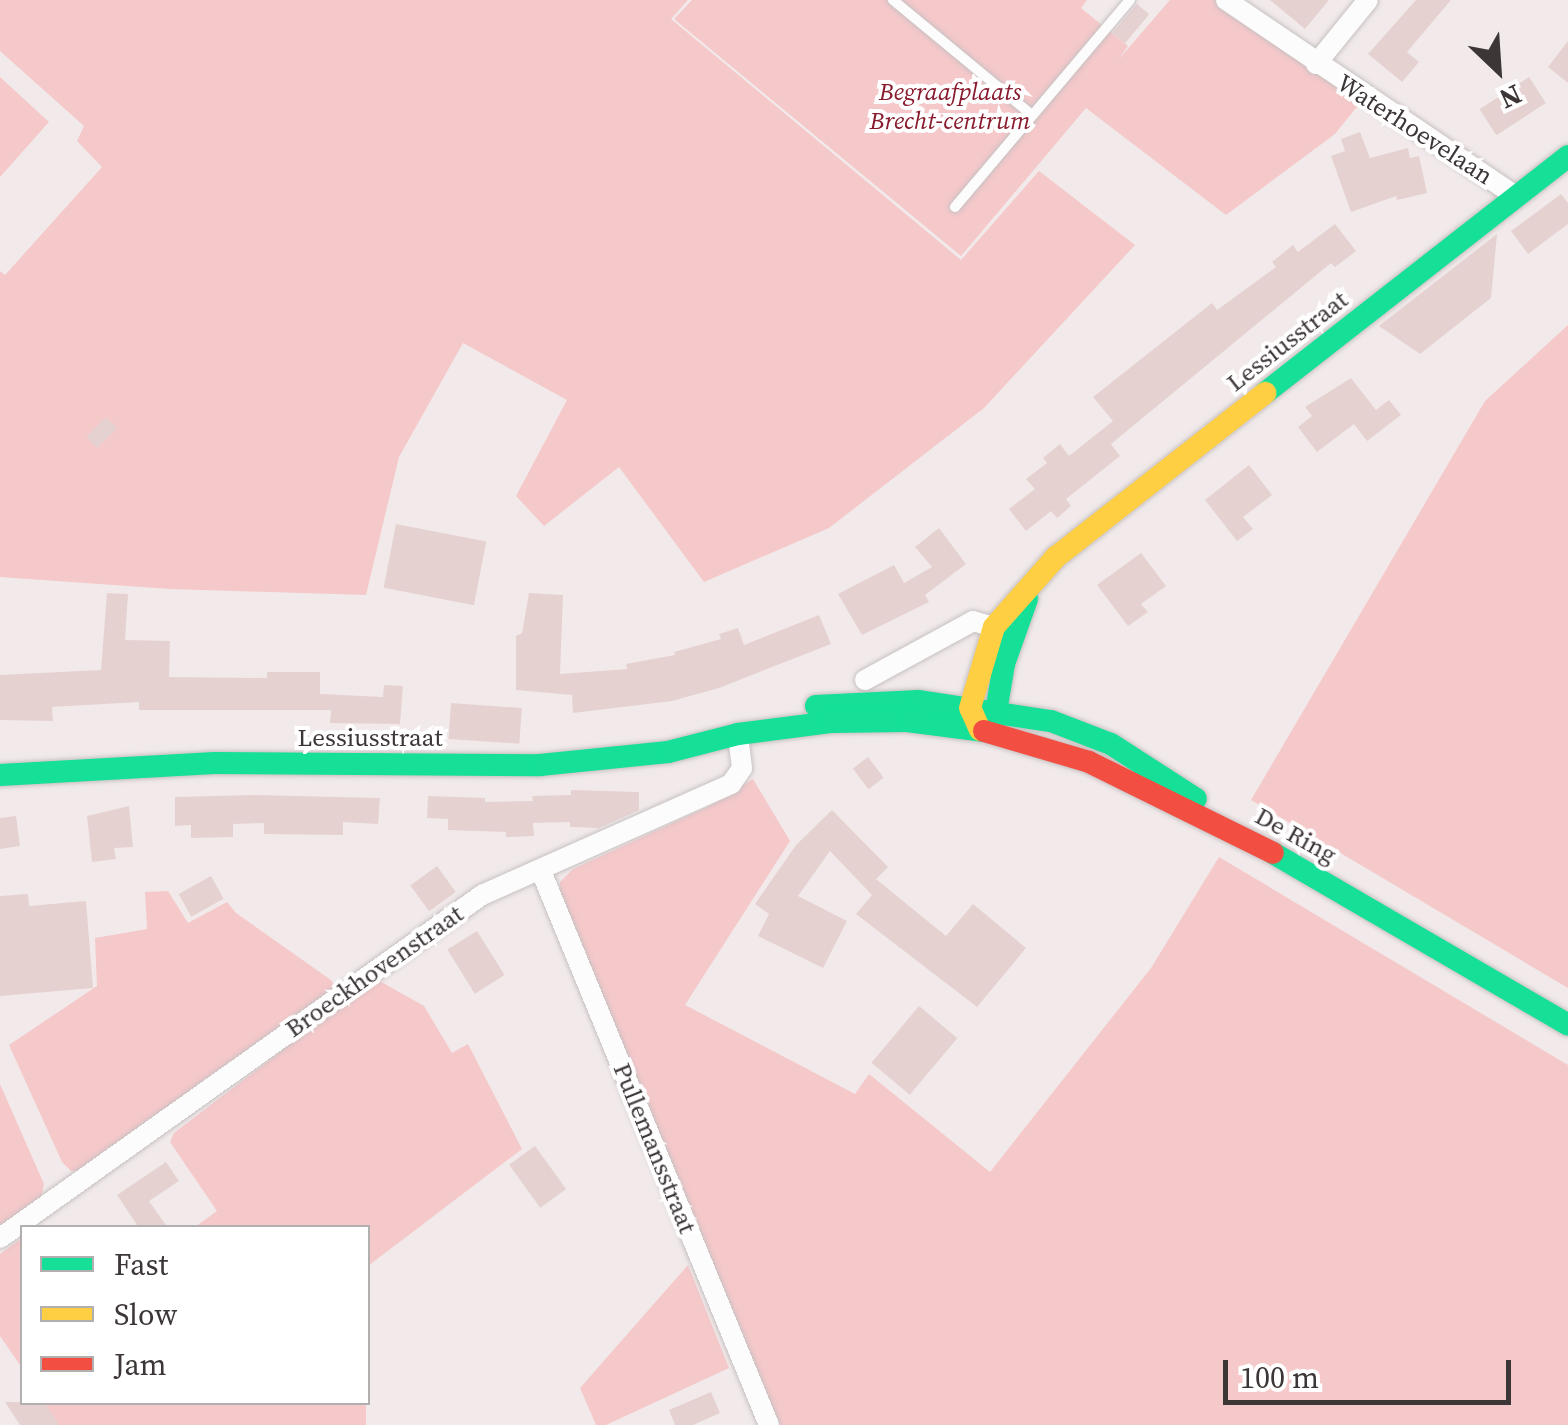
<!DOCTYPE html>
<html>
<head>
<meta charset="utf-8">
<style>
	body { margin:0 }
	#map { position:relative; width:1568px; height:1425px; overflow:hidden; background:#f2eaea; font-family:"Source Serif 4",serif }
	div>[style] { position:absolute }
	.green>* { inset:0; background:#f5c8ca; transform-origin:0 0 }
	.building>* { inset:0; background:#e6d1d1; transform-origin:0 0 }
	.roads { filter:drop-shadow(0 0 2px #c7c1c1) drop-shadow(0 0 2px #c7c1c1) }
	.lane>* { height:10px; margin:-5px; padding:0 5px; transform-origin:5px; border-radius:5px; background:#fdfcfc }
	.street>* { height:20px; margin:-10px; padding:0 10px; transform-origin:10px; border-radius:10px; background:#fdfcfc }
	.fast>* { height:22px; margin:-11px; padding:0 11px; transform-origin:11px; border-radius:11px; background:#16e098 }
	.slow>* { height:22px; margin:-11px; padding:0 11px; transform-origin:11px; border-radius:11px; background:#ffcf43 }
	.jam>* { height:22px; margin:-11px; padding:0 11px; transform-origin:11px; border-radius:11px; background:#f24e42 }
	span { translate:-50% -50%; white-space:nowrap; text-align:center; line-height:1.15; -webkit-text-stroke:8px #fff; paint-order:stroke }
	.park-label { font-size:25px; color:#881b2e; font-style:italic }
	.street-label { font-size:25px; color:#3c3636 }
	.legend { position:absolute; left:20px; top:1225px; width:350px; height:180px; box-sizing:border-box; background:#fff; border:2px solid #b1afaf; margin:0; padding:12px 18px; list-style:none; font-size:30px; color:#3c3636 }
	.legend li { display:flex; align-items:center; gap:20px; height:50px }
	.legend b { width:50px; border:2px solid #b1afaf }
	.north { position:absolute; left:1448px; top:20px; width:100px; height:100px; -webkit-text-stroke:8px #fff; paint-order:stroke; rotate:155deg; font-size:28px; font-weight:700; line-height:40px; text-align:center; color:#3c3636 }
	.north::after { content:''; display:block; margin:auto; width:35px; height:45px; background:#3c3636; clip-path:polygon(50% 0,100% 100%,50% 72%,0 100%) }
	.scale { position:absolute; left:1223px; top:1360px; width:288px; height:45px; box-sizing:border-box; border:5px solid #3c3636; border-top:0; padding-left:12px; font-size:30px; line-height:35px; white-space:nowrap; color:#3c3636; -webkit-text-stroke:8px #fff; paint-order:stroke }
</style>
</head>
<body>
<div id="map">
	<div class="green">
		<div style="clip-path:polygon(0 0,688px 0,671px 19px,961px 260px,1039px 171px,1135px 245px,984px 408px,829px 528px,704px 582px,619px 467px,544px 526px,516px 496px,567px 400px,463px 343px,399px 457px,366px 595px,170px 589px,0 577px,0 271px,5px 275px,102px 167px,77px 141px,84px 126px,0 51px)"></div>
		<div style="clip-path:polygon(692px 0,1087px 0,1081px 8px,1128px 46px,1118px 60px,1170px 0,1217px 0,1360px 103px,1335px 134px,1226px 215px,1086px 108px,961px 256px,674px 19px)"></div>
		<div style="clip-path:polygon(0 77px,49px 122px,0 177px)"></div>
		<div style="clip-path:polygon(1568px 325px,1568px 988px,1251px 800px,1485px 401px)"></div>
		<div style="clip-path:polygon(753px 779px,790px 841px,685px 1005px,855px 1094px,869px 1074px,990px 1172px,1151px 968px,1219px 857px,1568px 1065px,1568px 1425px,777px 1425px,560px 902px,560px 882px,573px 869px,712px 805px)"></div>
		<div style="clip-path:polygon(168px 891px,188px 923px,227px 902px,236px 913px,331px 980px,337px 989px,79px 1171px,71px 1171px,62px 1162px,9px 1045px,97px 986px,95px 938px,147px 929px,145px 892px)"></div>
		<div style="clip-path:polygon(376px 979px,424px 1006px,452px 1053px,468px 1044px,522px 1149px,368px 1266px,368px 1228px,195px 1227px,217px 1211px,170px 1142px,174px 1133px)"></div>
		<div style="clip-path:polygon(0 1084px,44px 1184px,41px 1198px,0 1227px)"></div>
		<div style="clip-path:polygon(22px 1238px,22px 1368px,0 1336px,0 1254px)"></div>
		<div style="clip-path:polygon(688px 1265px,729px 1368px,606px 1425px,596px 1425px,580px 1388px)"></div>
		<div style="left:47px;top:1403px;width:319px;height:27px"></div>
	</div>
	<div class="building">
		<div style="clip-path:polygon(1270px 0,1329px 0,1305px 29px)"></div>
		<div style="clip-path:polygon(1416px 0,1451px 0,1407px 52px,1419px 62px,1402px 82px,1368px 54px)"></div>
		<div style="left:1137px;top:4px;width:16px;height:38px;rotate:40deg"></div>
		<div style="clip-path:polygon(1568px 41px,1568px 83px,1548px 67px)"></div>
		<div style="left:1529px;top:77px;width:31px;height:59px;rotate:57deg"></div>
		<div style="clip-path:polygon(1360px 132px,1370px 158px,1408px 148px,1410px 158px,1419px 156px,1427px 193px,1397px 200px,1396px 196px,1351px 212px,1331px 156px,1345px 151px,1341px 139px)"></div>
		<div style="clip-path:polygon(1561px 194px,1568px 203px,1568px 224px,1528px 254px,1511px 231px)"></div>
		<div style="clip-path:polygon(1335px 224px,1356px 251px,1335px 267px,1331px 263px,1111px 444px,1120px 456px,1066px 499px,1071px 506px,1057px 518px,1051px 511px,1026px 531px,1009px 509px,1035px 489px,1026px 479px,1047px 463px,1043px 458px,1060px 444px,1069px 456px,1113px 421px,1093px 397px,1212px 303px,1217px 310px,1276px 267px,1272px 262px,1293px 245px,1298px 252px)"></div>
		<div style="clip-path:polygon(1497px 234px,1491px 298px,1420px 354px,1379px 326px)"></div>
		<div style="clip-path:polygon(1351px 378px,1376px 410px,1389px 400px,1401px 415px,1367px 441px,1354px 424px,1317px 452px,1298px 427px,1312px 416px,1305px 407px)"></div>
		<div style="left:106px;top:417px;width:16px;height:28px;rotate:45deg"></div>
		<div style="clip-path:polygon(1249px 465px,1272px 495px,1243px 517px,1253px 529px,1237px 541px,1205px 500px)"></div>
		<div style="left:396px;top:524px;width:92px;height:65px;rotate:11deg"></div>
		<div style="clip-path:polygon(939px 528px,966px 564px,925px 595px,929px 602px,862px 635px,838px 594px,894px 565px,904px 583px,932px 567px,915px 547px)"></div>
		<div style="clip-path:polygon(1141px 553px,1166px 586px,1141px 604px,1148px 612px,1128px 626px,1097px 585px)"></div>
		<div style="clip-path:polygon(107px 593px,128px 594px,125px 640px,170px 641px,169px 677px,267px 678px,267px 672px,320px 672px,320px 694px,383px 697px,384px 685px,403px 686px,400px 724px,330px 723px,331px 710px,139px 710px,139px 702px,52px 707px,53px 721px,0 720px,0 675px,101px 670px)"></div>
		<div style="clip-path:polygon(529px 593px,563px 595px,560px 674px,627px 669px,626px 664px,675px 655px,674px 652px,721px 639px,719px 634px,738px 628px,744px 645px,819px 615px,831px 644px,719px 688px,672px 701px,573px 713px,572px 695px,516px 690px,516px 636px,522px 633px)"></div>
		<div style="left:451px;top:703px;width:71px;height:36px;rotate:4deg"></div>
		<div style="left:868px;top:757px;width:26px;height:19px;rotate:53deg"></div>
		<div style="clip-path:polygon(571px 790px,639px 792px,639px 810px,599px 828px,570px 827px,570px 822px,533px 823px,534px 836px,506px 837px,506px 832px,448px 830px,448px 819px,427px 818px,428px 796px,485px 798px,485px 802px,533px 801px,532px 796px,571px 795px)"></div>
		<div style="clip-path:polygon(253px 795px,380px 798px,378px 824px,343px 822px,343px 835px,264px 834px,264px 823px,233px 824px,233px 837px,191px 838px,191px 825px,175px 826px,175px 797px)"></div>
		<div style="clip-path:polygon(129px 806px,133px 847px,114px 848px,116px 859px,92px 862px,87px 816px)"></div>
		<div style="clip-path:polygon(832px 810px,888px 867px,876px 879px,946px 936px,973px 904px,1026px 948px,977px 1007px,856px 914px,872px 895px,830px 851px,798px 896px,847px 921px,823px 968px,758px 936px,769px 914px,755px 904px,796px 845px)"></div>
		<div style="clip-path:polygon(16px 816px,20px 846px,0 849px,0 818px)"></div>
		<div style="left:437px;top:866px;width:32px;height:33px;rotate:54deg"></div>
		<div style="left:211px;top:876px;width:26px;height:37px;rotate:61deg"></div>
		<div style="clip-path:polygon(28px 894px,29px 906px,86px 901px,93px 988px,0 996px,0 896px)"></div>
		<div style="left:477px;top:931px;width:52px;height:35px;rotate:58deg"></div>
		<div style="left:919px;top:1006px;width:50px;height:74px;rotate:40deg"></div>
		<div style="left:535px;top:1146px;width:53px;height:32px;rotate:54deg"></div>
		<div style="clip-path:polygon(166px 1162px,179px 1181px,149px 1201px,168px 1228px,139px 1228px,117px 1195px)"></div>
		<div style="clip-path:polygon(711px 1392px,720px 1413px,693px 1425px,675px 1425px,669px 1410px)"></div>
		<div style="clip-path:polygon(5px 1402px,44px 1402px,59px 1425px,20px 1425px)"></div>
	</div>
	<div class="roads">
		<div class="lane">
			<div style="left:893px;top:0;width:180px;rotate:39.6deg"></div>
			<div style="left:955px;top:207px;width:271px;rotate:-49.8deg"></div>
		</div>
		<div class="street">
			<div style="left:1226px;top:0;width:348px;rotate:34.1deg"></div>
			<div style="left:1316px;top:64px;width:82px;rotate:-50.9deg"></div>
			<div style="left:865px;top:680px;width:123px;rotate:-28.6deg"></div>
			<div style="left:973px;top:621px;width:22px;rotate:16deg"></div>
			<div style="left:541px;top:871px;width:599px;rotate:67.63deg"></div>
			<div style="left:0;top:1238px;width:592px;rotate:-35.44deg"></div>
			<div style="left:482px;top:895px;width:273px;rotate:-24deg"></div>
			<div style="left:731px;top:784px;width:19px;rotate:-55deg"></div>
			<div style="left:742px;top:768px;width:34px;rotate:-97deg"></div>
		</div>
		<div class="fast">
			<div style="left:1265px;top:393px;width:385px;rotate:-38deg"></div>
			<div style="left:816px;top:706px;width:102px;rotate:-2.8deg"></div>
			<div style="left:918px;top:701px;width:134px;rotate:8.6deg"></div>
			<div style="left:1051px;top:721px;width:64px;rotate:21deg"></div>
			<div style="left:1111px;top:744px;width:101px;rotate:32.9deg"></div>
			<div style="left:983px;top:726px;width:19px;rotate:-47deg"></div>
			<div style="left:996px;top:712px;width:49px;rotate:-80.5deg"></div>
			<div style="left:1004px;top:664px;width:69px;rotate:-70.5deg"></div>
			<div style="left:0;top:775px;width:215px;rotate:-3.2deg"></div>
			<div style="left:215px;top:763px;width:325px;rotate:0.4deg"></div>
			<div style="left:540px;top:765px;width:129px;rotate:-5.8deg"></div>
			<div style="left:668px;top:752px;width:72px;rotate:-14.4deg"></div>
			<div style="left:738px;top:734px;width:95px;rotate:-7.3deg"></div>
			<div style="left:832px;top:722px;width:75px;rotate:-0.8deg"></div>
			<div style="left:907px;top:721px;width:78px;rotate:7.4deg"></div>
			<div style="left:1273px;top:853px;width:341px;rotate:30.2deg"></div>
		</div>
		<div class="slow">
			<div style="left:980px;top:730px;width:24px;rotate:-114deg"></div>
			<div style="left:970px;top:708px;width:84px;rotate:-73.5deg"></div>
			<div style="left:994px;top:627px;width:94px;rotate:-48.5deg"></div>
			<div style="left:1056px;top:557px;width:266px;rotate:-38.1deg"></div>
		</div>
		<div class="jam">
			<div style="left:984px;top:731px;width:109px;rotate:16.4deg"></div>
			<div style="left:1089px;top:762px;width:205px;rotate:26.3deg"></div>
		</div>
	</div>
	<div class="park-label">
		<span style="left:950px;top:106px">Begraafplaats<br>Brecht-centrum</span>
	</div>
	<div class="street-label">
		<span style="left:1415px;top:129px;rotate:33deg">Waterhoevelaan</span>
		<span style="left:1287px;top:341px;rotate:-38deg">Lessiusstraat</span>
		<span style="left:370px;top:737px">Lessiusstraat</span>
		<span style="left:1296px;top:835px;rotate:29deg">De Ring</span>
		<span style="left:374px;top:971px;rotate:-35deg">Broeckhovenstraat</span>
		<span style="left:655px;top:1148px;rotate:68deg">Pullemansstraat</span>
	</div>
	<ul class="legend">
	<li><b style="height:12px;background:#16e098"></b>Fast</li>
	<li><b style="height:12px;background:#ffcf43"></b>Slow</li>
	<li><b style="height:12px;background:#f24e42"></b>Jam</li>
	</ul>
	<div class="north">N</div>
	<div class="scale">100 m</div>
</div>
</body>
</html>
